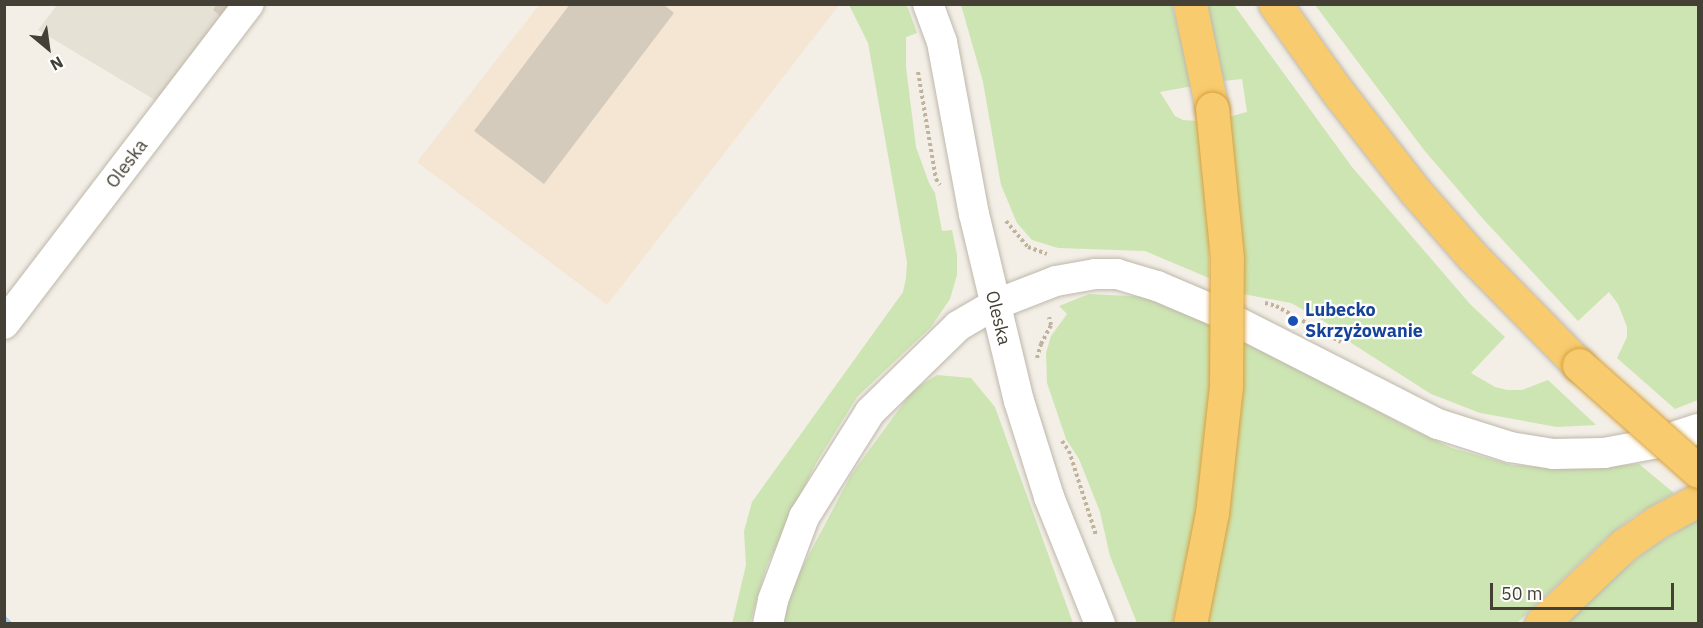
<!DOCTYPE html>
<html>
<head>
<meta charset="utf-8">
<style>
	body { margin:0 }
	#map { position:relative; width:1703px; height:628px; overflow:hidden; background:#f3efe7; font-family:"IBM Plex Sans",sans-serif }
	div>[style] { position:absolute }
	.residential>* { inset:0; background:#e6e1d5 }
	.commercial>* { inset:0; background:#f4e6d3 }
	.green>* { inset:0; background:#cde5b2 }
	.stream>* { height:8px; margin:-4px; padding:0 4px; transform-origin:4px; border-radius:4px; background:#a6cfed }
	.building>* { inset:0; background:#d4cbbd }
	.path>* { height:4px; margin-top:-2px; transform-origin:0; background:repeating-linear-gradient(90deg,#bfb39c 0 3px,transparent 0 6px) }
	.roads { filter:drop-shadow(0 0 2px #beb7aa) drop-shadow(0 0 2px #beb7aa) }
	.minor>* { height:30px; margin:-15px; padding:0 15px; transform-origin:15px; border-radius:15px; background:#fff }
	.highway>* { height:33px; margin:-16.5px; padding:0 16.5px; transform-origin:16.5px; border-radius:16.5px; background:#f7cb6e }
	.bridges { filter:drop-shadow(0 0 2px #d6a03e) drop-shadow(0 0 2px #d6a03e) }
	.highway-bridge>* { height:33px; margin:-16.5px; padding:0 16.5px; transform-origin:16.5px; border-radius:16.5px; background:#f7cb6e }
	.dots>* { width:16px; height:16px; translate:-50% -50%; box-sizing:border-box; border:3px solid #fff; border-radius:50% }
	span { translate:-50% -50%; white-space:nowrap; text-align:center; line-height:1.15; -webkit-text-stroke:4.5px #fff; paint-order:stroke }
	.street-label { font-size:18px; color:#454036 }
	.transit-label { font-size:18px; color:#164399; font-weight:700 }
	.left { translate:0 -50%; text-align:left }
	.frame { position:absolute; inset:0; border:6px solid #454036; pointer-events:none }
	.north { position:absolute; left:18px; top:18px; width:60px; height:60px; -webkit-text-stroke:4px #fff; paint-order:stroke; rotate:151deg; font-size:16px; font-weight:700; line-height:24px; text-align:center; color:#454036 }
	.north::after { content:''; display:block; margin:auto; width:21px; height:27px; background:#454036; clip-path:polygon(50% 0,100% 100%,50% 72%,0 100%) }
	.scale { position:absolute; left:1490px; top:583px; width:184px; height:27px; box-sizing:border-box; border:3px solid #454036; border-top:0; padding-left:8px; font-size:18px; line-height:21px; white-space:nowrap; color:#454036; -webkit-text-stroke:4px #fff; paint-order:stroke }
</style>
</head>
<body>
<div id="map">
	<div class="residential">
		<div style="clip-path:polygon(57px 5px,236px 5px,160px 103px,38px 30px)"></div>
	</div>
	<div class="commercial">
		<div style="clip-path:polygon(539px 5px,839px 5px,607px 305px,417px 162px)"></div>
	</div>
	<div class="green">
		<div style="clip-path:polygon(849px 5px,906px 5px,908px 8px,917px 33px,906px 37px,906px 67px,916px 147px,929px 183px,935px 193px,942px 231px,952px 230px,957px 255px,957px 275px,950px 299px,931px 327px,857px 397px,816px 463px,767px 565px,750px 623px,732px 624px,746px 565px,744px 531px,752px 502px,903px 292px,906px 278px,907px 262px,868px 43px)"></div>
		<div style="clip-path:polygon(961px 5px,1172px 5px,1193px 86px,1160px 92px,1175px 116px,1183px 120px,1198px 121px,1209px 224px,1209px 278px,1145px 251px,1058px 248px,1032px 240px,1017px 223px,1001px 185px,983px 82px)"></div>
		<div style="clip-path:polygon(1206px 5px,1234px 5px,1352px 167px,1470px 304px,1505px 337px,1471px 373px,1495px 387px,1507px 390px,1522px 390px,1548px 380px,1596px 425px,1557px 427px,1480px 413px,1431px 394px,1334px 332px,1327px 323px,1291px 303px,1243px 294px,1241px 226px,1228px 117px,1247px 112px,1242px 79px,1223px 81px)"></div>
		<div style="clip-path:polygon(1315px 5px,1698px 5px,1698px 400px,1675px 409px,1617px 358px,1627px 337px,1627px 327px,1618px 304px,1609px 292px,1578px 321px,1484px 220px,1424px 150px)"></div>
		<div style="clip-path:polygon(1089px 294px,1150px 297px,1214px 322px,1205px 478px,1172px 623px,1137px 623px,1110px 556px,1100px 512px,1079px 459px,1066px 439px,1047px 383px,1046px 353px,1051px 336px,1067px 314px,1059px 306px)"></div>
		<div style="clip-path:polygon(1244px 340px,1411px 429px,1452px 448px,1512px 465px,1563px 469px,1639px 464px,1674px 493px,1634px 516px,1606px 538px,1517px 623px,1207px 624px,1233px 481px)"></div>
		<div style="clip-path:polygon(937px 375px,971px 378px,995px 407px,1073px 623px,783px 624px,793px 585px,851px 475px,913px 390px)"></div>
		<div style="clip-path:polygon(1698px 519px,1698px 623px,1563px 624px,1616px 575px,1652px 547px)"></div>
	</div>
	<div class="stream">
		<div style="left:4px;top:620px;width:6px;rotate:45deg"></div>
	</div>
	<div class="building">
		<div style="clip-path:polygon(217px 4px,234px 4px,223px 18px,213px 10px)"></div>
		<div style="clip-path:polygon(570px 4px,663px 4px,674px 13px,544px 184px,474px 131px)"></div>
	</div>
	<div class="path">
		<div style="left:918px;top:72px;width:109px;rotate:80.5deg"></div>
		<div style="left:936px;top:179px;width:7px;rotate:56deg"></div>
		<div style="left:1006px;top:221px;width:34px;rotate:50deg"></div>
		<div style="left:1028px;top:247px;width:20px;rotate:20deg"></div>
		<div style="left:1265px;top:303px;width:11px;rotate:15deg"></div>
		<div style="left:1276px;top:306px;width:74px;rotate:29deg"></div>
		<div style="left:1037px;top:358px;width:15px;rotate:-74deg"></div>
		<div style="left:1041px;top:344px;width:21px;rotate:-62deg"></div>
		<div style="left:1051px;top:325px;width:8px;rotate:-104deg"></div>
		<div style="left:1062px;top:441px;width:12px;rotate:55deg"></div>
		<div style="left:1069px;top:451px;width:88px;rotate:72.2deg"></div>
	</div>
	<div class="roads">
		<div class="minor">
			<div style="left:928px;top:4px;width:40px;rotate:69.8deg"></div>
			<div style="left:942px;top:42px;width:175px;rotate:79.5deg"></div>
			<div style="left:974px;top:214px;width:192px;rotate:76.5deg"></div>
			<div style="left:1019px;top:401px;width:101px;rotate:72.6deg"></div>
			<div style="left:1049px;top:497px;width:137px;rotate:68.1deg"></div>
			<div style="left:4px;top:324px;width:403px;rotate:-52.6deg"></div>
			<div style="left:768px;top:624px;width:25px;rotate:-78deg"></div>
			<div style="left:773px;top:600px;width:89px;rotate:-69.5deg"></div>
			<div style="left:804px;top:517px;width:124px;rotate:-57.8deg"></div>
			<div style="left:870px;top:412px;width:123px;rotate:-44.3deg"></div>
			<div style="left:958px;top:326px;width:42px;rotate:-30.3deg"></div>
			<div style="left:994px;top:305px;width:66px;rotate:-21.2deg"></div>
			<div style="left:1056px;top:281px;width:40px;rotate:-10deg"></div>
			<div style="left:1095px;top:274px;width:22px"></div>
			<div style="left:1117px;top:274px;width:42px;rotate:16.7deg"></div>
			<div style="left:1157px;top:286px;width:64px;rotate:23deg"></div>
			<div style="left:1216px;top:311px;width:249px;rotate:27deg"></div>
			<div style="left:1438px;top:424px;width:76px;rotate:17.7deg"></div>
			<div style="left:1510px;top:447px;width:44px;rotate:9.2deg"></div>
			<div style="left:1553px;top:454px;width:51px;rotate:-1.1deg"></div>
			<div style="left:1604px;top:453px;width:49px;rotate:-10.6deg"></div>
			<div style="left:1652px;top:444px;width:48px;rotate:-18.1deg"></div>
		</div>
		<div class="highway">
			<div style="left:1190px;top:4px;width:107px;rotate:78.2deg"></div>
			<div style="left:1275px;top:4px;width:107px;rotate:54.5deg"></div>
			<div style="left:1337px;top:91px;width:127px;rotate:52deg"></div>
			<div style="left:1415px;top:191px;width:86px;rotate:48.8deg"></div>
			<div style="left:1472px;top:256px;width:153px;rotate:45.5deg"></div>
			<div style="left:1541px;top:624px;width:115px;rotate:-43.6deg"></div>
			<div style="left:1624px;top:545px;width:40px;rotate:-34.9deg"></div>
			<div style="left:1657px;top:522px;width:47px;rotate:-28.2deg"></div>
		</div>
	</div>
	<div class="bridges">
		<div class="highway-bridge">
			<div style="left:1579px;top:365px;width:159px;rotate:41.7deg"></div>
			<div style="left:1190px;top:624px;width:113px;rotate:-78.8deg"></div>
			<div style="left:1212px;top:513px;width:127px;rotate:-83.7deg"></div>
			<div style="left:1226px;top:387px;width:129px;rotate:-89.6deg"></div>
			<div style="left:1227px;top:258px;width:150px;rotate:-95.7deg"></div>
		</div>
	</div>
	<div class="dots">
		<div style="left:1293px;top:321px;background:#1a4fb4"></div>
	</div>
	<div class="street-label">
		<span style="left:127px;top:164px;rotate:-53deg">Oleska</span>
		<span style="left:998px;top:318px;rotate:76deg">Oleska</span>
	</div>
	<div class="transit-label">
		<span class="left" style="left:1305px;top:321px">Lubecko<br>Skrzyżowanie</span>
	</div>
	<div class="frame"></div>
	<div class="north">N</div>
	<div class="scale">50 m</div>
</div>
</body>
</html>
